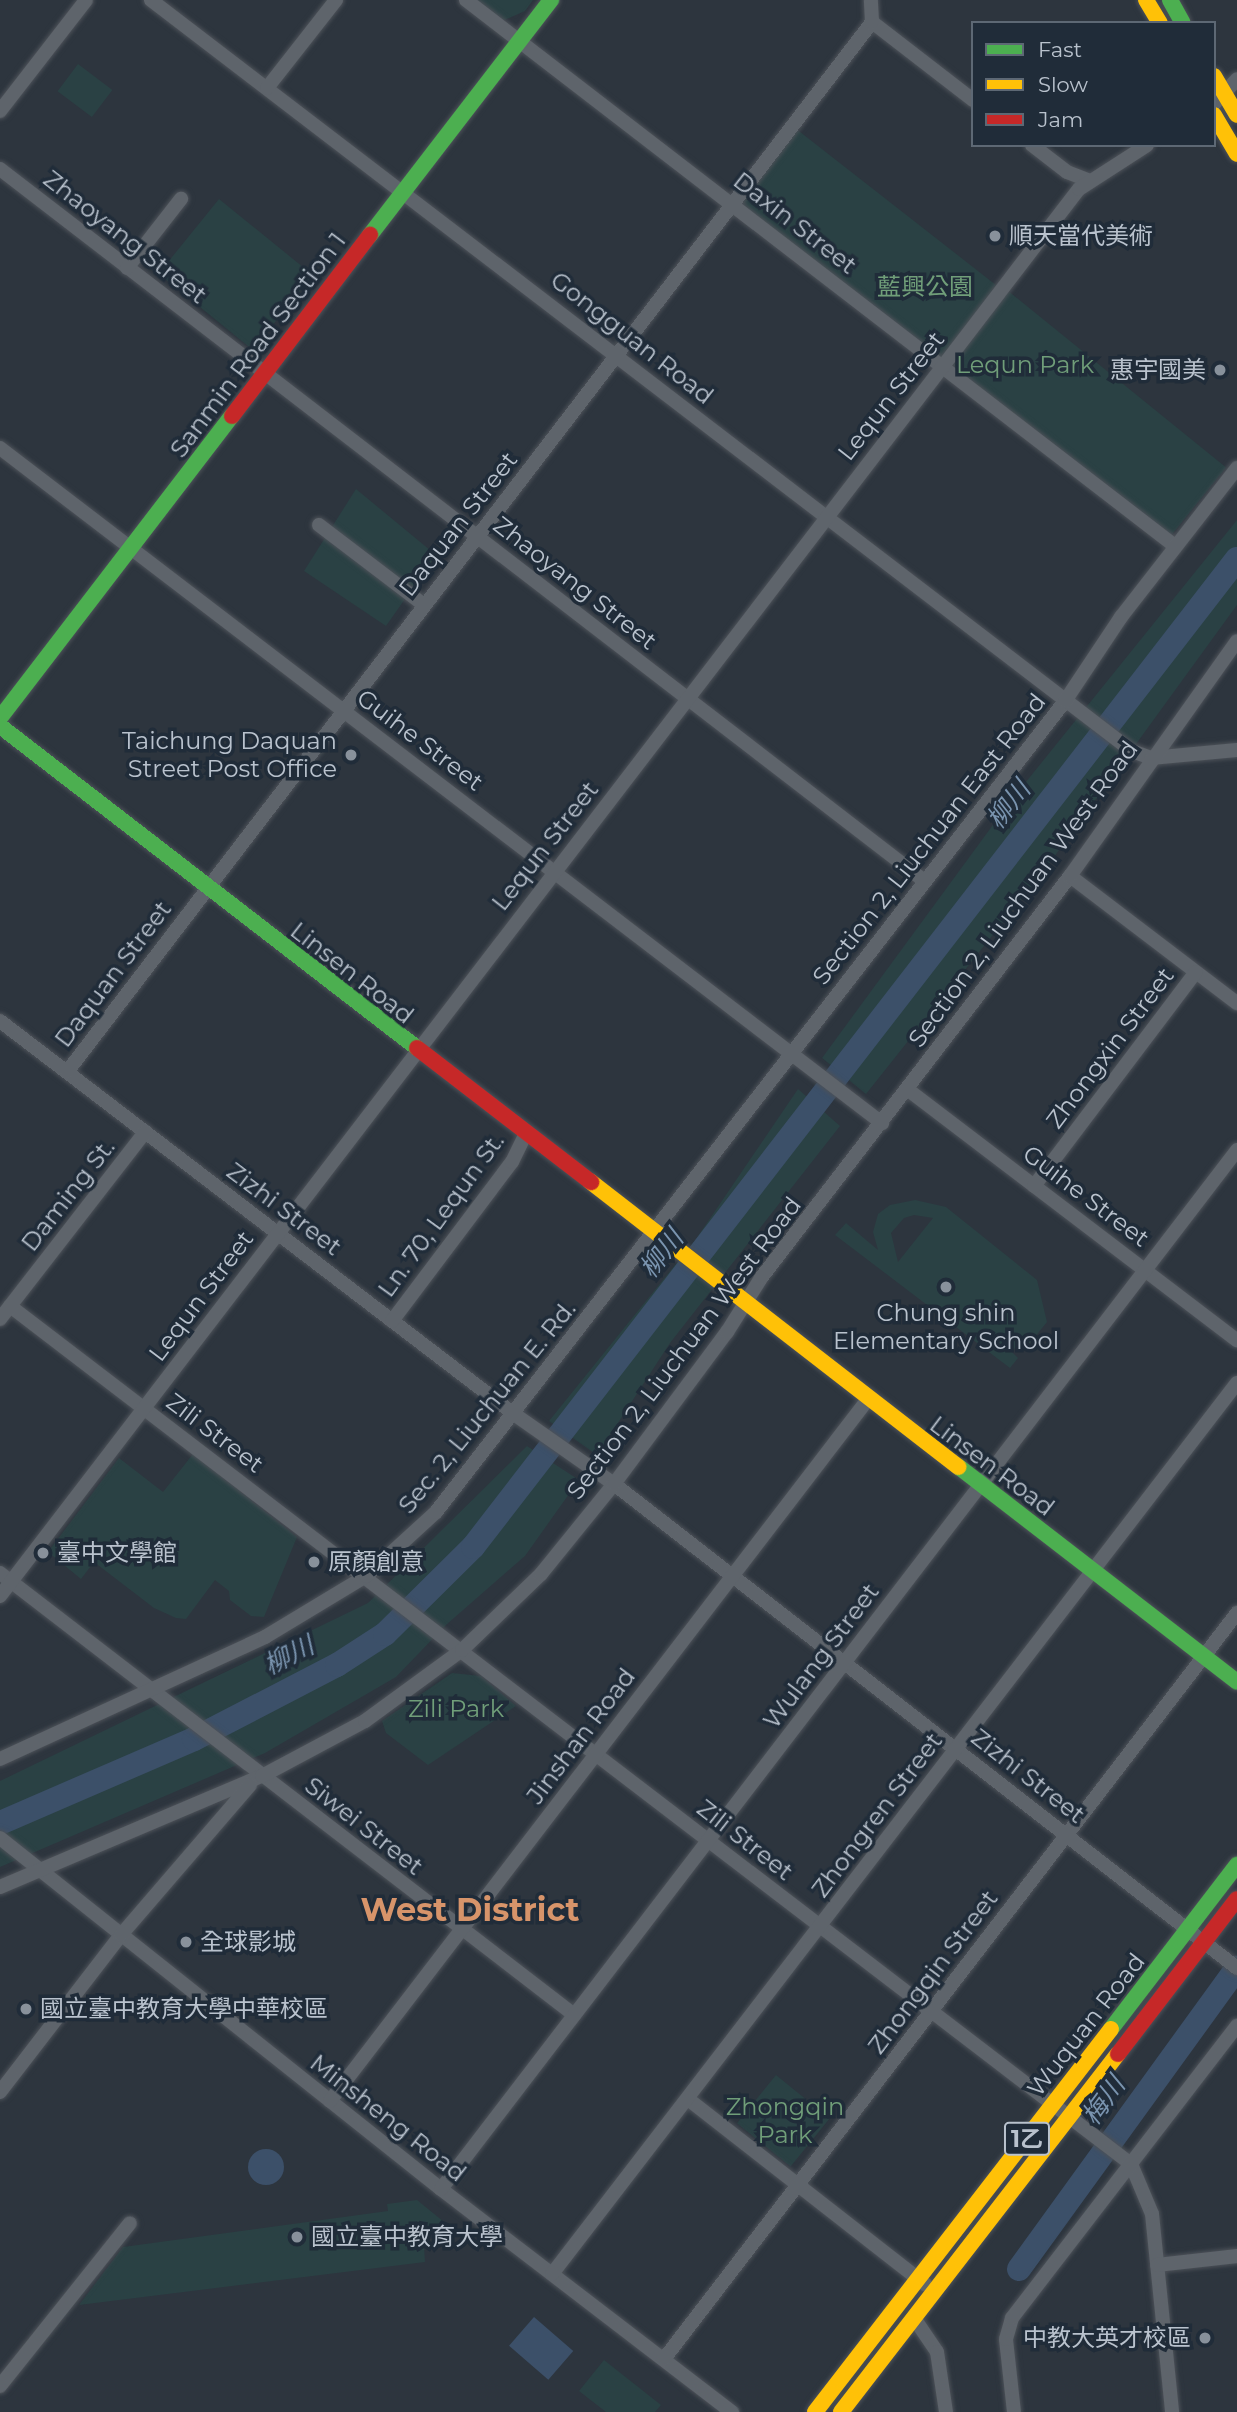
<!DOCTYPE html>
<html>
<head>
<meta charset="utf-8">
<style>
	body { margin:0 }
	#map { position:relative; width:1237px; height:2412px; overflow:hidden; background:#2d353e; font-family:Montserrat,"Noto Sans TC",sans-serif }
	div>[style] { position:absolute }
	.green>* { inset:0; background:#2a4144; transform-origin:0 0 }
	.water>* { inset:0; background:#3c5069; transform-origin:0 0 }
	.round { border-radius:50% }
	.river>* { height:24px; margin:-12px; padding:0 12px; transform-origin:12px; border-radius:12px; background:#3c5069 }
	.roads { filter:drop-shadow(0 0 2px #4c5158) drop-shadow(0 0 2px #4c5158) }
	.street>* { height:14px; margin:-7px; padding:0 7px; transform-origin:7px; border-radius:7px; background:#5e646b }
	.fast>* { height:16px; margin:-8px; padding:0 8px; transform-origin:8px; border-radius:8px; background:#4caf50 }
	.slow>* { height:16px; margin:-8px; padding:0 8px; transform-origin:8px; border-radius:8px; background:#ffc107 }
	.jam>* { height:16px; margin:-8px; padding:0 8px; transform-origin:8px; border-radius:8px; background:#c62828 }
	.dots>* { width:19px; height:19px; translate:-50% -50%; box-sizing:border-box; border:4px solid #202c39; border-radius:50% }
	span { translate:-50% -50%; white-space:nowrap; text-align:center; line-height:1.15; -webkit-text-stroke:7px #202c39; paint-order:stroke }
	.shield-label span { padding:2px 5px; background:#202c39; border:2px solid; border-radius:5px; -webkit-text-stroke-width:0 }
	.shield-label { font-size:23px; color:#b9c2cd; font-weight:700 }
	.street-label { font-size:24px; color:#b9c2cd }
	.poi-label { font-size:24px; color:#b9c2cd }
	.left { translate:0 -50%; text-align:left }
	.right { translate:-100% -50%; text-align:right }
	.park-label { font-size:24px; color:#709e79 }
	.water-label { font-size:26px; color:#7a94af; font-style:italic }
	.district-label { font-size:32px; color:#d7946a; font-weight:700 }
	.legend { position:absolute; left:971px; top:21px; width:245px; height:126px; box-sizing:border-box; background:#202c39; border:2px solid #5d6874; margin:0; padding:9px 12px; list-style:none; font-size:21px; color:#b9c2cd }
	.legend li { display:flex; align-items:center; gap:14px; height:35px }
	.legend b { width:35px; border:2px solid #5d6874 }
</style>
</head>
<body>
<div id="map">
	<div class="green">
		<div style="clip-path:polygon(462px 0,533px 0,525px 11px,502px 21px)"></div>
		<div style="left:78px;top:64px;width:43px;height:34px;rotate:37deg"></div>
		<div style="left:795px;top:128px;width:259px;height:93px;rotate:38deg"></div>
		<div style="left:219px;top:199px;width:121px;height:96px;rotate:39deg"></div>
		<div style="left:1007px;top:290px;width:282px;height:96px;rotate:39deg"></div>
		<div style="clip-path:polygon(356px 489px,436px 555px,386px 626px,304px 571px)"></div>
		<div style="clip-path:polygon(1237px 520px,1237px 605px,1046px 868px,866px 1094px,822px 1058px,1009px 803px)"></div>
		<div style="clip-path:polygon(798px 1089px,840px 1126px,670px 1343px,597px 1455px,549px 1421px,696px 1239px)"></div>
		<div style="clip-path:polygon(evenodd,915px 1200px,946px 1207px,1037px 1280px,1047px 1322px,1030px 1343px,1010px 1350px,1018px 1358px,1010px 1368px,835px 1235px,846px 1223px,878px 1250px,873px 1232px,878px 1214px,890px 1205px,915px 1200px,914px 1215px,933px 1218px,898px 1262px,891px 1233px,904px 1218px,914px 1215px)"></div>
		<div style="clip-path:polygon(527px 1446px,579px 1480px,525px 1556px,446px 1625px,396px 1677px,265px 1753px,0 1867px,0 1781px,368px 1603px)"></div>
		<div style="clip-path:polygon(193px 1454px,297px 1537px,264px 1617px,251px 1616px,230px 1600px,229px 1591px,215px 1580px,186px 1619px,176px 1618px,154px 1608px,94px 1562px,81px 1579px,48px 1552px,119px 1458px,163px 1492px)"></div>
		<div style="clip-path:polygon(452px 1673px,481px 1676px,516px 1706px,428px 1765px,386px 1733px,382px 1721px)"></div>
		<div style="left:776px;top:2075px;width:69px;height:62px;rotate:39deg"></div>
		<div style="clip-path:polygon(417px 2200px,449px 2226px,423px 2231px,425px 2262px,79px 2305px,123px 2247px,388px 2211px,387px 2204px)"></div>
		<div style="clip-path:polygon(604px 2360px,661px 2405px,655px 2412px,606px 2412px,579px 2391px)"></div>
	</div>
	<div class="water">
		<div class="round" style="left:248px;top:2149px;width:36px;height:36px"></div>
		<div style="left:534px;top:2317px;width:52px;height:38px;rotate:41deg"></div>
	</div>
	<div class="river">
		<div style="left:0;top:1823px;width:211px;rotate:-23.4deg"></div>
		<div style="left:194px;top:1739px;width:161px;rotate:-27.4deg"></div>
		<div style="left:337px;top:1665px;width:57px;rotate:-32.9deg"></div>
		<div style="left:385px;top:1634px;width:124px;rotate:-44.7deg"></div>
		<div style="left:473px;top:1547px;width:1249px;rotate:-52.29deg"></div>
		<div style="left:1019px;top:2269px;width:372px;rotate:-54.1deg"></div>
	</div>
	<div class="roads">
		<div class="street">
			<div style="left:151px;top:0;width:1235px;rotate:37.44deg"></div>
			<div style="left:1132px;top:751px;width:20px;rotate:20deg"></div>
			<div style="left:1151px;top:758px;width:86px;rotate:-5.3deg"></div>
			<div style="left:466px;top:0;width:895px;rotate:37.6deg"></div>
			<div style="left:872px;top:22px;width:128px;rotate:37.7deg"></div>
			<div style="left:267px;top:88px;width:112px;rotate:-51.9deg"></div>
			<div style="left:1214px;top:104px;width:34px;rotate:-47deg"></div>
			<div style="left:0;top:111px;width:140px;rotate:-52.2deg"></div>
			<div style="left:1032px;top:145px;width:44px;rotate:37.6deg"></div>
			<div style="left:1067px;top:172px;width:25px;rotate:21deg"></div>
			<div style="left:0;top:169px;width:1164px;rotate:37.6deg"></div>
			<div style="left:127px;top:268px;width:88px;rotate:-52deg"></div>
			<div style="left:0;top:448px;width:1111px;rotate:37.43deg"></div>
			<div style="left:319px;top:525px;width:132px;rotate:37.3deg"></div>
			<div style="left:1070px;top:876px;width:210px;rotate:37.3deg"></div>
			<div style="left:0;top:1021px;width:647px;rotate:37.4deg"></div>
			<div style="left:514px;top:1414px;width:122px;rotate:35deg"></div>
			<div style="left:614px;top:1484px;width:789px;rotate:37.84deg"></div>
			<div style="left:67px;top:1072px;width:1323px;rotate:-52.52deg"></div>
			<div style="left:872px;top:22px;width:22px;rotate:-93deg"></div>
			<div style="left:907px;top:1089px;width:415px;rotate:37.3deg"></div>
			<div style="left:1034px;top:1186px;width:268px;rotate:-52.9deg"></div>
			<div style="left:10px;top:1306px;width:1412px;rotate:37.43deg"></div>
			<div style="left:1131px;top:2164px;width:54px;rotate:67.2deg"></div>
			<div style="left:1152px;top:2214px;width:199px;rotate:84.2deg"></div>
			<div style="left:0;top:1319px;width:237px;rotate:-52.2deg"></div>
			<div style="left:392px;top:1321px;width:199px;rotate:-53deg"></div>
			<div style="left:512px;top:1162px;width:30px;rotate:-64deg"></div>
			<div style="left:0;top:1573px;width:723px;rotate:37.58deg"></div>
			<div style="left:0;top:1596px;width:1773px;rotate:-52.52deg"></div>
			<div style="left:1079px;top:189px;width:81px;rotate:-32.9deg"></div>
			<div style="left:0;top:1759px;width:292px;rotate:-24.7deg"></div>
			<div style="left:265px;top:1637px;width:118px;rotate:-31.1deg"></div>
			<div style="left:366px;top:1576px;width:95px;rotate:-42.4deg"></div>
			<div style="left:436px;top:1512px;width:1026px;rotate:-52.2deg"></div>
			<div style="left:1065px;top:701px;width:101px;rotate:-56.3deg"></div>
			<div style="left:1121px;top:617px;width:189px;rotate:-52.1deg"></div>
			<div style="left:0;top:1838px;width:564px;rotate:38.52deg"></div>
			<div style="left:441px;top:2189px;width:367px;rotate:37.5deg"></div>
			<div style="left:0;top:1887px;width:285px;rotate:-23deg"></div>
			<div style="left:262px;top:1776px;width:117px;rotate:-28.1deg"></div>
			<div style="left:365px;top:1721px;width:120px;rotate:-36.2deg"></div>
			<div style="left:462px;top:1650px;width:110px;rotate:-43.9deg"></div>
			<div style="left:541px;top:1574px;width:116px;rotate:-51deg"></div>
			<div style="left:614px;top:1484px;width:189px;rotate:-53.4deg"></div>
			<div style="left:727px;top:1332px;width:64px;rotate:-57.8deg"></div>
			<div style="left:761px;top:1278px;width:507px;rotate:-52.45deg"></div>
			<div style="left:1070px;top:876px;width:288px;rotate:-54.6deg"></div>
			<div style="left:0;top:2092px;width:198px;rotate:-52.4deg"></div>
			<div style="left:121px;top:1935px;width:198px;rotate:-49.3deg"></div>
			<div style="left:688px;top:2099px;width:301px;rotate:38deg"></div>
			<div style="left:330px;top:2101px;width:884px;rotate:-52.53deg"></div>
			<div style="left:441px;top:2189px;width:1309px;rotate:-52.54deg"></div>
			<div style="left:1157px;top:2265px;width:81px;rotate:-6.4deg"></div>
			<div style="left:552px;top:2274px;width:1124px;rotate:-52.45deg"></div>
			<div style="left:914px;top:2318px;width:41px;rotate:55.9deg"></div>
			<div style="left:937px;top:2352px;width:61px;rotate:81.5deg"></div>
			<div style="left:664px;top:2359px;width:941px;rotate:-52.47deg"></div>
			<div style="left:0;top:2386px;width:208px;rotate:-51.4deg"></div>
			<div style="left:1014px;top:2412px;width:73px;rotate:-96.3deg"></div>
			<div style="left:1006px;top:2339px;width:22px;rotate:-74deg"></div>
			<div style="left:1012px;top:2318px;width:369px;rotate:-52.4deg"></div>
		</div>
		<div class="fast">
			<div style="left:1170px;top:0;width:26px;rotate:61deg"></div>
			<div style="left:370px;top:235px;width:297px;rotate:-52.4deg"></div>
			<div style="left:0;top:718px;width:381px;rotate:-52.5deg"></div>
			<div style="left:0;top:726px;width:527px;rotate:37.67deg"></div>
			<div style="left:959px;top:1467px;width:351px;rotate:37.7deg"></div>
			<div style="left:1111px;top:2029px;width:207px;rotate:-52.5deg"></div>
		</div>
		<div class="slow">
			<div style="left:1146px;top:0;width:27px;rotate:59deg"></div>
			<div style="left:1214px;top:76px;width:45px;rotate:59.5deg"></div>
			<div style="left:1214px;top:115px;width:45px;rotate:59.5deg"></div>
			<div style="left:591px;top:1182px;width:465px;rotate:37.8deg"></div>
			<div style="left:815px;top:2412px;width:484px;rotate:-52.3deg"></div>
			<div style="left:841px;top:2412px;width:453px;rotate:-52.3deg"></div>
		</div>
		<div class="jam">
			<div style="left:232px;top:416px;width:228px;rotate:-52.7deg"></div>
			<div style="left:417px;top:1048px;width:220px;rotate:37.6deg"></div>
			<div style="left:1118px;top:2054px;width:195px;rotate:-52.5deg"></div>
		</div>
	</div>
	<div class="dots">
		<div style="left:995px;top:236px;background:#88919b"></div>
		<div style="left:1220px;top:370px;background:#88919b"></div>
		<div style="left:351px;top:755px;background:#88919b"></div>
		<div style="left:946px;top:1287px;background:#88919b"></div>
		<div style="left:43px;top:1553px;background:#88919b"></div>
		<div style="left:314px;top:1562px;background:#88919b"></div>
		<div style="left:186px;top:1942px;background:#88919b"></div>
		<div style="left:26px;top:2009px;background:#88919b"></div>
		<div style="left:297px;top:2237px;background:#88919b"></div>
		<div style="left:1205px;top:2338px;background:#88919b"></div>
	</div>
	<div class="shield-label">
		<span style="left:1027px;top:2139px">1乙</span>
	</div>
	<div class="street-label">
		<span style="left:795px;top:223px;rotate:38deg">Daxin Street</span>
		<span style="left:125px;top:237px;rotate:38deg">Zhaoyang Street</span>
		<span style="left:632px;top:338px;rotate:38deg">Gongguan Road</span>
		<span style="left:258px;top:345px;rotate:-53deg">Sanmin Road Section 1</span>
		<span style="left:891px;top:396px;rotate:-52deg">Lequn Street</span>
		<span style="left:458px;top:524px;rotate:-52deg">Daquan Street</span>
		<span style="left:575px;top:583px;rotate:38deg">Zhaoyang Street</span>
		<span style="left:420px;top:740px;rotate:37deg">Guihe Street</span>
		<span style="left:929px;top:839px;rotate:-52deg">Section 2, Liuchuan East Road</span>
		<span style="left:545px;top:846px;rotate:-52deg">Lequn Street</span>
		<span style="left:1023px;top:894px;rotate:-54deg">Section 2, Liuchuan West Road</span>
		<span style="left:352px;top:973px;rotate:38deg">Linsen Road</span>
		<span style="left:113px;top:974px;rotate:-53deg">Daquan Street</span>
		<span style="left:1110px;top:1048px;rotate:-53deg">Zhongxin Street</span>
		<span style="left:68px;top:1195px;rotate:-52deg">Daming St.</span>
		<span style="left:1086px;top:1196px;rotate:37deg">Guihe Street</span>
		<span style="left:284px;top:1209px;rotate:37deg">Zizhi Street</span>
		<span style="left:441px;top:1215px;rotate:-54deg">Ln. 70, Lequn St.</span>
		<span style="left:201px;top:1296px;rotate:-53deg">Lequn Street</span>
		<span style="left:684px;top:1348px;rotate:-53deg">Section 2, Liuchuan West Road</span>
		<span style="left:487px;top:1407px;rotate:-51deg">Sec. 2, Liuchuan E. Rd.</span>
		<span style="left:215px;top:1433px;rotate:37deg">Zili Street</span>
		<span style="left:992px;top:1466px;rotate:37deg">Linsen Road</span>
		<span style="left:821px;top:1656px;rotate:-53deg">Wulang Street</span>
		<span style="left:581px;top:1736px;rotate:-53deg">Jinshan Road</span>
		<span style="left:1028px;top:1776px;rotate:38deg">Zizhi Street</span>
		<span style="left:877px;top:1815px;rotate:-53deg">Zhongren Street</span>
		<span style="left:364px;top:1826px;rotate:38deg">Siwei Street</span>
		<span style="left:745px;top:1840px;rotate:38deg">Zili Street</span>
		<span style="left:933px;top:1972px;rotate:-53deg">Zhongqin Street</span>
		<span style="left:1086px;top:2025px;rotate:-52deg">Wuquan Road</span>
		<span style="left:388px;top:2118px;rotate:38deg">Minsheng Road</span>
	</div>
	<div class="poi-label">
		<span class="left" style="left:1009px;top:236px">順天當代美術</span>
		<span class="right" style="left:1206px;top:370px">惠宇國美</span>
		<span class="right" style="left:337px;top:755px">Taichung Daquan<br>Street Post Office</span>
		<span style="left:946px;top:1327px">Chung shin<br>Elementary School</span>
		<span class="left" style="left:57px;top:1553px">臺中文學館</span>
		<span class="left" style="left:328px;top:1562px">原顏創意</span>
		<span class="left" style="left:200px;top:1942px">全球影城</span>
		<span class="left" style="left:40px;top:2009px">國立臺中教育大學中華校區</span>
		<span class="left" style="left:311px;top:2237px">國立臺中教育大學</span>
		<span class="right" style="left:1191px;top:2338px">中教大英才校區</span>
	</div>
	<div class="park-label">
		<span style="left:925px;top:287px">藍興公園</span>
		<span style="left:1025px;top:365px">Lequn Park</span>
		<span style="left:456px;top:1709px">Zili Park</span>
		<span style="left:785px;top:2121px">Zhongqin<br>Park</span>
	</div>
	<div class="water-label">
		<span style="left:1009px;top:805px;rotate:-52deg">柳川</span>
		<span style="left:662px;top:1254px;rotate:-52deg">柳川</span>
		<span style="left:289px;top:1656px;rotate:-27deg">柳川</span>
		<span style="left:1104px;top:2101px;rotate:-54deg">梅川</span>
	</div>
	<div class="district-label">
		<span style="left:470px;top:1910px">West District</span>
	</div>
	<ul class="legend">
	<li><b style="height:9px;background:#4caf50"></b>Fast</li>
	<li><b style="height:9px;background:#ffc107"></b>Slow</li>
	<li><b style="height:9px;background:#c62828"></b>Jam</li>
	</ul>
</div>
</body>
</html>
